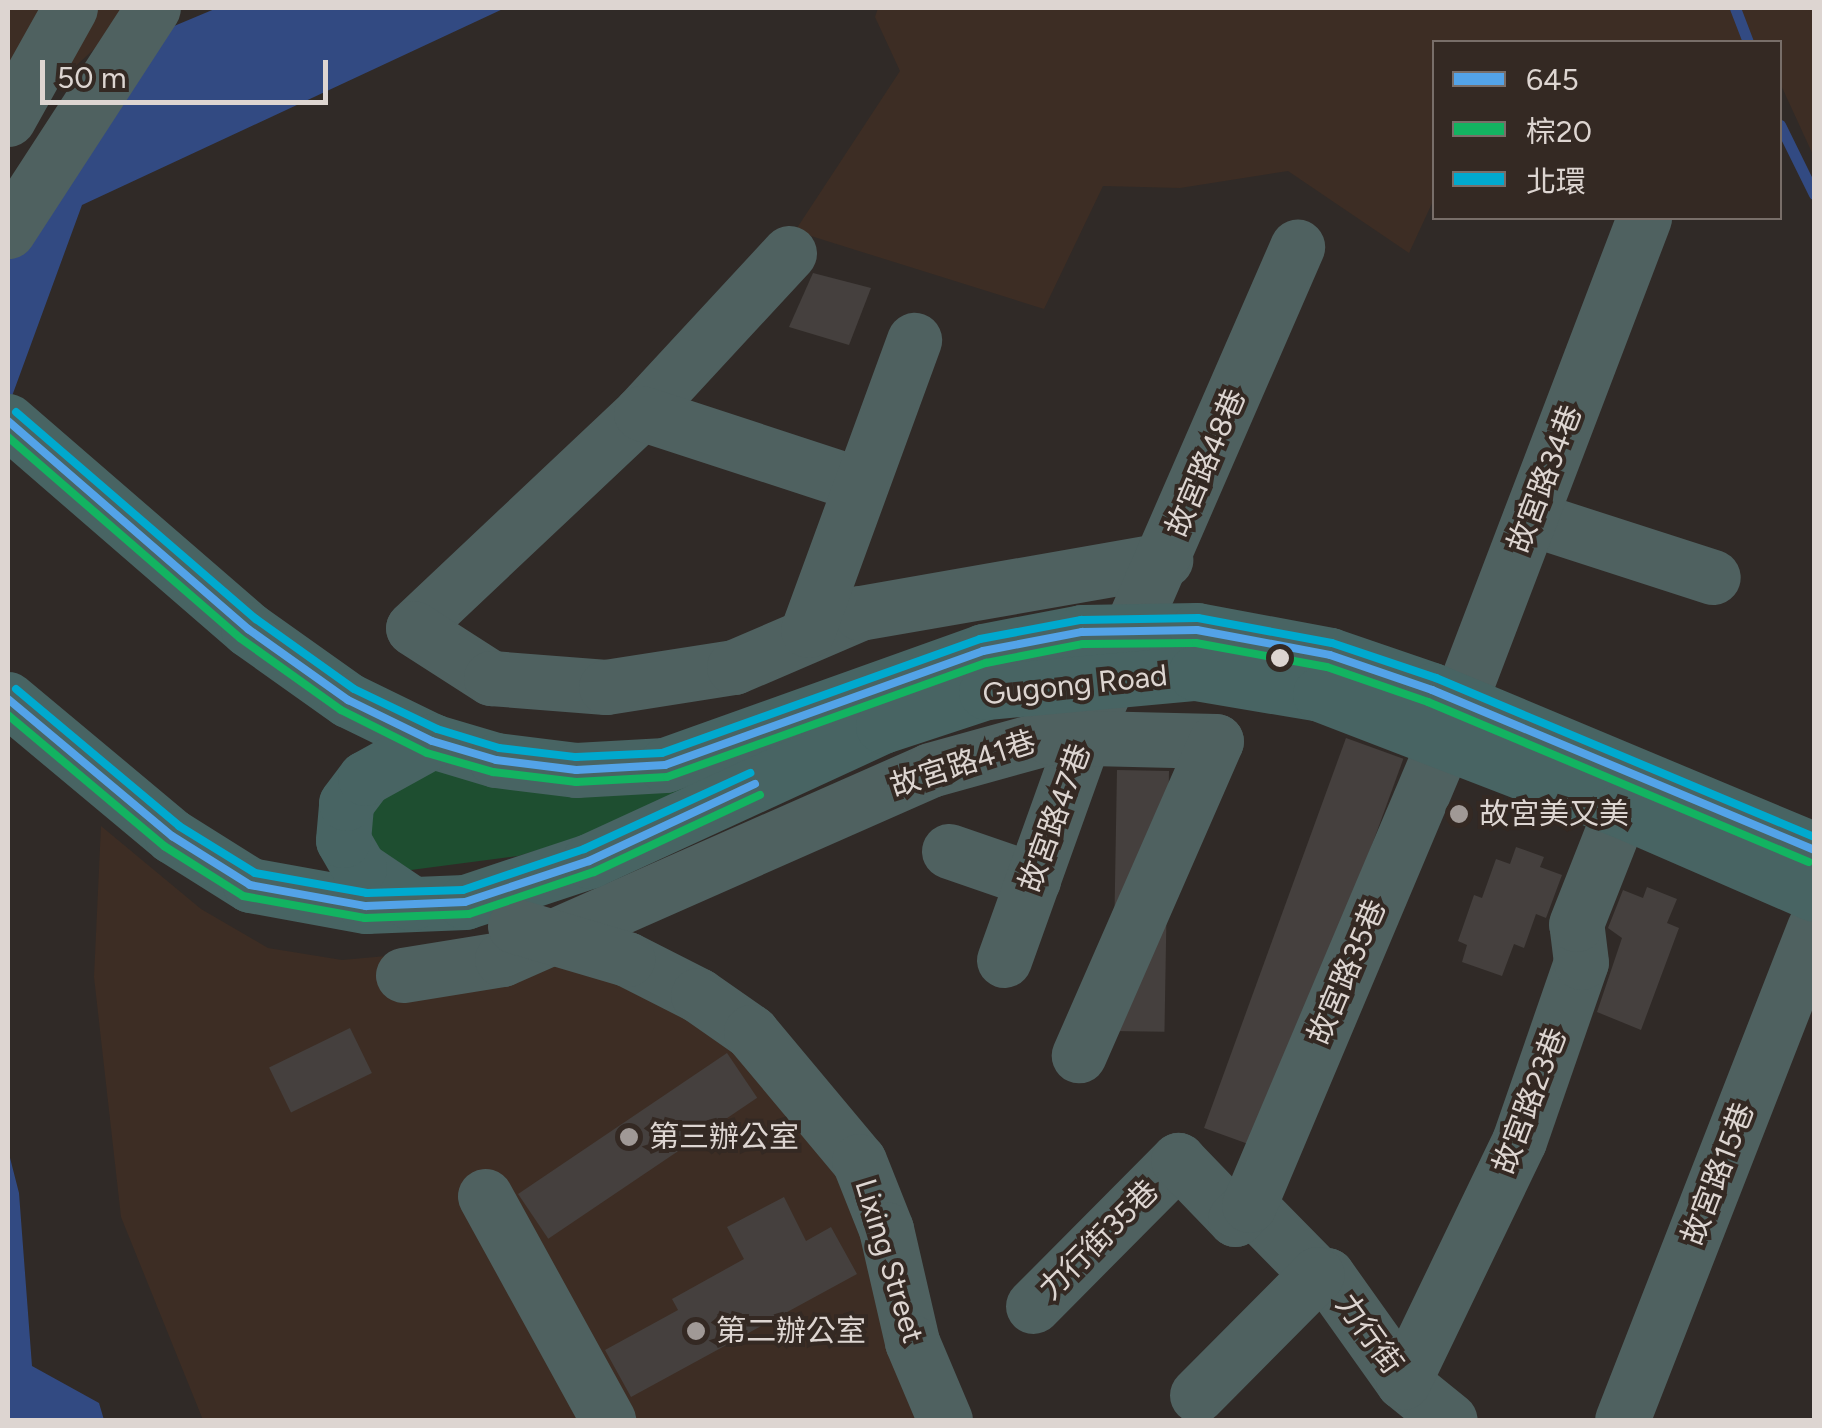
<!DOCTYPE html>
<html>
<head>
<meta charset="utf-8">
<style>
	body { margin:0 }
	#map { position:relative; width:1822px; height:1428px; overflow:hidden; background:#302a27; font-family:Figtree,"Noto Sans TC",sans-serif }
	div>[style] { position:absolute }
	.built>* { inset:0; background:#3d2d24 }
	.green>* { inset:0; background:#1e4e30 }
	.water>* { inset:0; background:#324a82 }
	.stream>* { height:11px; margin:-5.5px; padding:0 5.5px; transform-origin:5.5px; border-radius:5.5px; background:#324a82 }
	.building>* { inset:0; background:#45403e; transform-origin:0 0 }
	.minor>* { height:55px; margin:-27.5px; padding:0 27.5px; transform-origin:27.5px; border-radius:27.5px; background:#4f6160 }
	.major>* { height:55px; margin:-27.5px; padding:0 27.5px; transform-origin:27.5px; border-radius:27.5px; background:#486463 }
	.minor-bridge>* { height:55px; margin:-27.5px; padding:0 27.5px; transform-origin:27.5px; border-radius:27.5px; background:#4f6160 }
	.bus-1>* { height:8px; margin:-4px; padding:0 4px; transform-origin:4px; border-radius:4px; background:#53a3e8 }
	.bus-2>* { height:8px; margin:-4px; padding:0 4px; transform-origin:4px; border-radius:4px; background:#13b361 }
	.bus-3>* { height:8px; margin:-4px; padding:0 4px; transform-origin:4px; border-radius:4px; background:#00a9ce }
	.dots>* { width:28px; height:28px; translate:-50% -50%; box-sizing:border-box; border:5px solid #342923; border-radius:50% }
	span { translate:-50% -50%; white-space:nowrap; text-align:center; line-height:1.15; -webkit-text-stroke:8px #342923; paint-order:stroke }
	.street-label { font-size:30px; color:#ddd5d1 }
	.poi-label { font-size:30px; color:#ddd5d1 }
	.left { translate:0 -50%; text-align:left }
	.frame { position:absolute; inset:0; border:10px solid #ddd5d1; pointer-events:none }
	.legend { position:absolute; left:1432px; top:40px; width:350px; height:180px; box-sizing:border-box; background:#342923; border:2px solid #786e69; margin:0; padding:12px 18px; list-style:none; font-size:30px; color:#ddd5d1 }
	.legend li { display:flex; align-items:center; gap:20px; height:50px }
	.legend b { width:50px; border:2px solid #786e69 }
	.scale { position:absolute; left:40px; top:60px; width:288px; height:45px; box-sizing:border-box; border:5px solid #ddd5d1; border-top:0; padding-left:12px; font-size:30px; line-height:35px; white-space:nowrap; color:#ddd5d1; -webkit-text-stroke:8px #342923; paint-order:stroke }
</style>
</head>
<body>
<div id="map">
	<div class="built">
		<div style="clip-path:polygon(8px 8px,139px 8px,8px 128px)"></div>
		<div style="clip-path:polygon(878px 8px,1814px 8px,1814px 157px,1780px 83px,1780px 42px,1434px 42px,1434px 199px,1409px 253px,1288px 171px,1180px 188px,1103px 186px,1044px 309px,795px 231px,900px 71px,875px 17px)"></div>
		<div style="clip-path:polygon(101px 826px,201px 909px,268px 948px,342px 960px,442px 951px,613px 964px,731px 1026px,823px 1132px,931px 1420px,203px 1420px,121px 1217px,94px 977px)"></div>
	</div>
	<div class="green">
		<div style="clip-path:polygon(394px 769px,717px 779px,613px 828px,518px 856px,388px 873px,367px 854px,371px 790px)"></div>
	</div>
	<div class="water">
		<div style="clip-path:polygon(217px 8px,505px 8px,82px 205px,8px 407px,8px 259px,136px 42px)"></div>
		<div style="clip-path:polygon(8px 1150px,19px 1193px,32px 1366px,99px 1403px,104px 1420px,8px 1420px)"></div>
	</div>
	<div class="stream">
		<div style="left:1735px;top:8px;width:36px;rotate:69deg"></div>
		<div style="left:1780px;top:125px;width:77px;rotate:63.8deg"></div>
	</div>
	<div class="building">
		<div style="clip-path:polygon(813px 273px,871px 288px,849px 345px,789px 327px)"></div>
		<div style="left:1346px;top:738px;width:61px;height:415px;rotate:20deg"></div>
		<div style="left:1117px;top:770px;width:52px;height:261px;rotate:1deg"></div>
		<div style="clip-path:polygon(1516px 847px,1544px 857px,1540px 867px,1562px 875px,1546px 918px,1536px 914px,1524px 948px,1514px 944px,1502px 976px,1462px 962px,1467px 945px,1458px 941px,1474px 895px,1482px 898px,1496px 859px,1510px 864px)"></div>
		<div style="clip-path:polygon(1647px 887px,1677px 899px,1667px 923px,1679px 928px,1641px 1030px,1597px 1012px,1622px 938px,1608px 928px,1623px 890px,1643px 898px)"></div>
		<div style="left:350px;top:1028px;width:50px;height:90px;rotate:64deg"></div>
		<div style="left:727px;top:1053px;width:54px;height:252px;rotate:56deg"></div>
		<div style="clip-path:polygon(784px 1197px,806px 1241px,831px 1227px,857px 1274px,631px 1397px,605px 1350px,678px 1310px,672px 1299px,744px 1259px,727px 1227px)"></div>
	</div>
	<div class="minor">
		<div style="left:8px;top:119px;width:127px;rotate:-60.8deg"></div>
		<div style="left:8px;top:231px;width:266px;rotate:-57deg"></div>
		<div style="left:789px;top:253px;width:218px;rotate:132.8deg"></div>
		<div style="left:641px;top:413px;width:313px;rotate:136.7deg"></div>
		<div style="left:413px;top:628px;width:93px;rotate:32.7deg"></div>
		<div style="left:491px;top:678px;width:115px;rotate:4.5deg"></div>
		<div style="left:606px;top:687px;width:130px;rotate:-8.9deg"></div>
		<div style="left:734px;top:667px;width:137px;rotate:-23.2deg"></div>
		<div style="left:860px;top:613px;width:310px;rotate:-9.9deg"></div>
		<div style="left:641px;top:413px;width:231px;rotate:18.1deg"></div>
		<div style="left:1530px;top:518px;width:192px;rotate:17.9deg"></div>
		<div style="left:808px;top:630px;width:309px;rotate:-69.9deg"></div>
		<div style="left:949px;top:851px;width:89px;rotate:19deg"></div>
		<div style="left:627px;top:959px;width:80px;rotate:26.9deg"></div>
		<div style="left:698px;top:995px;width:65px;rotate:34.9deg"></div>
		<div style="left:751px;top:1032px;width:168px;rotate:50.1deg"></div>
		<div style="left:859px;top:1161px;width:73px;rotate:68.3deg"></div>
		<div style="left:886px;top:1229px;width:116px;rotate:77deg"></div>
		<div style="left:912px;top:1342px;width:85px;rotate:67.1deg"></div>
		<div style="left:1004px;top:960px;width:235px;rotate:-70.3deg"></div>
		<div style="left:1083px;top:739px;width:537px;rotate:-66.49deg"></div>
		<div style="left:403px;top:975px;width:100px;rotate:-9.2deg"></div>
		<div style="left:502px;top:959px;width:468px;rotate:-23.8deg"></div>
		<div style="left:930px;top:770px;width:123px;rotate:-15.5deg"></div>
		<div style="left:1049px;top:737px;width:167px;rotate:1.4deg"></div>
		<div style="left:1216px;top:741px;width:343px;rotate:113.6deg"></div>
		<div style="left:485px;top:1196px;width:256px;rotate:61.2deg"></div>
		<div style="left:1249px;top:1205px;width:97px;rotate:45.4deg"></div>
		<div style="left:1317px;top:1274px;width:10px;rotate:6deg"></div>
		<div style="left:1327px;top:1275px;width:131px;rotate:54.6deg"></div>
		<div style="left:1403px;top:1382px;width:60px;rotate:39deg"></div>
		<div style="left:1033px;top:1306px;width:206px;rotate:-45.2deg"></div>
		<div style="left:1178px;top:1160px;width:82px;rotate:46deg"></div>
		<div style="left:1235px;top:1219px;width:20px;rotate:-45deg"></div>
		<div style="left:1249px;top:1205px;width:505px;rotate:-67.14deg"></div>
		<div style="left:1445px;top:740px;width:559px;rotate:-69.13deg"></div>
		<div style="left:1403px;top:1382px;width:267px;rotate:-64.3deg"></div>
		<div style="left:1519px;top:1141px;width:189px;rotate:-70.9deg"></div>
		<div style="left:1581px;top:962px;width:38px;rotate:-97deg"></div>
		<div style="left:1576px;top:924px;width:123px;rotate:-68.5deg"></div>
		<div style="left:1197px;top:1395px;width:170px;rotate:-45.2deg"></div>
		<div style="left:1622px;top:1420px;width:528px;rotate:-68.68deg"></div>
	</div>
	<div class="major">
		<div style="left:8px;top:421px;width:318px;rotate:40.9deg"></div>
		<div style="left:248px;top:629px;width:123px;rotate:35.4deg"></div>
		<div style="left:348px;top:700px;width:93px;rotate:26deg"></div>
		<div style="left:432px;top:741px;width:67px;rotate:16.5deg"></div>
		<div style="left:496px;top:760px;width:81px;rotate:7.1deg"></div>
		<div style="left:576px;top:770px;width:89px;rotate:-3.2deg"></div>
		<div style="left:665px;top:765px;width:338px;rotate:-19.7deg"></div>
		<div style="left:983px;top:651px;width:101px;rotate:-10.9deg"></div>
		<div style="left:1082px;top:632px;width:115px;rotate:-1deg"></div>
		<div style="left:1197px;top:630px;width:135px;rotate:10.6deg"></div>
		<div style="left:1330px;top:655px;width:108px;rotate:18.9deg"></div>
		<div style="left:1432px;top:690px;width:414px;rotate:22.7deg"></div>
		<div style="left:8px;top:699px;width:214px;rotate:39.9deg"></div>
		<div style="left:172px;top:836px;width:92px;rotate:32.1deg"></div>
		<div style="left:250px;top:885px;width:118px;rotate:10.3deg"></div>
		<div style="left:366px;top:906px;width:99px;rotate:-2.3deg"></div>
		<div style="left:465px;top:902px;width:131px;rotate:-18.3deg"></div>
		<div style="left:589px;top:861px;width:324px;rotate:-24.7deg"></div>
		<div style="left:883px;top:726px;width:108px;rotate:-18.3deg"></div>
		<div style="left:986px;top:692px;width:210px;rotate:-5.2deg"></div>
		<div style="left:1195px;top:673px;width:127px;rotate:9.5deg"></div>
		<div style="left:1320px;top:694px;width:323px;rotate:21.1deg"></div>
		<div style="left:1621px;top:810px;width:210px;rotate:23.5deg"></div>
		<div style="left:411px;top:903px;width:63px;rotate:-146.1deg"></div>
		<div style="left:359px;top:868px;width:32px;rotate:-120deg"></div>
		<div style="left:343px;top:840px;width:37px;rotate:-85deg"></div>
		<div style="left:346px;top:803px;width:31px;rotate:-53deg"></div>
		<div style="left:365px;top:778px;width:77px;rotate:-28.9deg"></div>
	</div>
	<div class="minor-bridge">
		<div style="left:515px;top:926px;width:117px;rotate:16.4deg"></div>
	</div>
	<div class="bus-1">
		<div style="left:8px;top:421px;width:318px;rotate:40.9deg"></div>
		<div style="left:248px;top:629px;width:123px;rotate:35.4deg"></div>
		<div style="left:348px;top:700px;width:93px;rotate:26deg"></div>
		<div style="left:432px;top:741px;width:67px;rotate:16.5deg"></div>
		<div style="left:496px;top:760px;width:81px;rotate:7.1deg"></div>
		<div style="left:576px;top:770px;width:89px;rotate:-3.2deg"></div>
		<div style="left:665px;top:765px;width:338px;rotate:-19.7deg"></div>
		<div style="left:983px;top:651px;width:101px;rotate:-10.9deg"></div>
		<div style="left:1082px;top:632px;width:115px;rotate:-1deg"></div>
		<div style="left:1197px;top:630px;width:135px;rotate:10.6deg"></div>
		<div style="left:1330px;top:655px;width:108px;rotate:18.9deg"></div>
		<div style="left:1432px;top:690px;width:414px;rotate:22.7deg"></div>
		<div style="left:8px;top:699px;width:214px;rotate:39.9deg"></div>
		<div style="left:172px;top:836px;width:92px;rotate:32.1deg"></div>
		<div style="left:250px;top:885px;width:118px;rotate:10.3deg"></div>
		<div style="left:366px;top:906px;width:99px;rotate:-2.3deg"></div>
		<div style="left:465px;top:902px;width:131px;rotate:-18.3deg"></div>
		<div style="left:589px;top:861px;width:183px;rotate:-24.9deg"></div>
	</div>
	<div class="bus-2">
		<div style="left:8px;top:437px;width:307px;rotate:40.9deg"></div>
		<div style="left:240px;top:638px;width:124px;rotate:35.5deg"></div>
		<div style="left:341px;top:710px;width:96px;rotate:26.6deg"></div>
		<div style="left:427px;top:753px;width:69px;rotate:16.1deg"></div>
		<div style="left:493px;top:772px;width:84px;rotate:6.9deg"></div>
		<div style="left:576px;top:782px;width:91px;rotate:-3.1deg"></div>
		<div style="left:667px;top:777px;width:339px;rotate:-19.7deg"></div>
		<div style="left:986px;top:663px;width:99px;rotate:-11.1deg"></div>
		<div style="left:1083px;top:644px;width:113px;rotate:-0.5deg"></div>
		<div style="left:1196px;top:643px;width:133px;rotate:10.4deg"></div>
		<div style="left:1327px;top:667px;width:107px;rotate:19.1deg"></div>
		<div style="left:1428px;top:702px;width:413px;rotate:22.8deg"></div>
		<div style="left:8px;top:715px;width:204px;rotate:40deg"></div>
		<div style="left:164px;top:846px;width:93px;rotate:32.3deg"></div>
		<div style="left:243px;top:896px;width:124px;rotate:10.2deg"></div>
		<div style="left:365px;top:918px;width:104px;rotate:-2.2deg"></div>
		<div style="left:469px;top:914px;width:132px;rotate:-18.6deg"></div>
		<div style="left:594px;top:872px;width:183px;rotate:-24.9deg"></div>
	</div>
	<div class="bus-3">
		<div style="left:16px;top:412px;width:317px;rotate:40.8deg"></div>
		<div style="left:256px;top:619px;width:120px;rotate:35.5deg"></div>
		<div style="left:354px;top:689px;width:92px;rotate:25.7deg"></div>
		<div style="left:437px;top:729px;width:65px;rotate:17deg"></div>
		<div style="left:499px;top:748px;width:78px;rotate:6.7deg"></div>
		<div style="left:576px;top:757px;width:86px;rotate:-2.7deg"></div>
		<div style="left:662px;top:753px;width:338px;rotate:-19.7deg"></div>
		<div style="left:980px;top:639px;width:103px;rotate:-10.7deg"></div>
		<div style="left:1081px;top:620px;width:117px;rotate:-1deg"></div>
		<div style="left:1198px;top:618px;width:136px;rotate:10.6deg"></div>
		<div style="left:1332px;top:643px;width:110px;rotate:18.6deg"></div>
		<div style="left:1436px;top:678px;width:410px;rotate:22.8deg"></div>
		<div style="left:16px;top:689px;width:213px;rotate:40deg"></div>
		<div style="left:179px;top:826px;width:89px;rotate:31.7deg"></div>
		<div style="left:255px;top:873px;width:114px;rotate:10.1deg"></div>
		<div style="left:367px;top:893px;width:96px;rotate:-1.8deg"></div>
		<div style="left:463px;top:890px;width:128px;rotate:-18.7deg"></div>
		<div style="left:584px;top:849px;width:183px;rotate:-24.6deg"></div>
	</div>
	<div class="dots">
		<div style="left:1280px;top:658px;background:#ddd5d1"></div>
		<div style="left:1459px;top:814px;background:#a09996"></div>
		<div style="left:629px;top:1137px;background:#a09996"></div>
		<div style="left:696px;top:1331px;background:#a09996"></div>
	</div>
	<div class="street-label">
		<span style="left:1206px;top:463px;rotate:-67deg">故宮路48巷</span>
		<span style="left:1545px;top:479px;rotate:-69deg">故宮路34巷</span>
		<span style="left:1075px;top:685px;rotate:-6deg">Gugong Road</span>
		<span style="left:963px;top:764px;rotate:-18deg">故宮路41巷</span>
		<span style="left:1055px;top:818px;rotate:-70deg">故宮路47巷</span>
		<span style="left:1347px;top:972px;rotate:-67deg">故宮路35巷</span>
		<span style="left:1530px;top:1101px;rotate:-69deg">故宮路23巷</span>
		<span style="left:1718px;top:1174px;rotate:-69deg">故宮路15巷</span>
		<span style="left:1099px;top:1240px;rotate:-45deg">力行街35巷</span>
		<span style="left:889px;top:1261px;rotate:73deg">Lixing Street</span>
		<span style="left:1369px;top:1334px;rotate:54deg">力行街</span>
	</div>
	<div class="poi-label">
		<span class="left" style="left:1479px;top:814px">故宮美又美</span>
		<span class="left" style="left:649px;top:1137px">第三辦公室</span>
		<span class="left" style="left:716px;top:1331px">第二辦公室</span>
	</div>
	<div class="frame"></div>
	<ul class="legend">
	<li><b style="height:12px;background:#53a3e8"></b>645</li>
	<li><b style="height:12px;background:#13b361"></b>棕20</li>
	<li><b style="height:12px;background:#00a9ce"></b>北環</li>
	</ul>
	<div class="scale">50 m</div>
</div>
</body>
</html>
